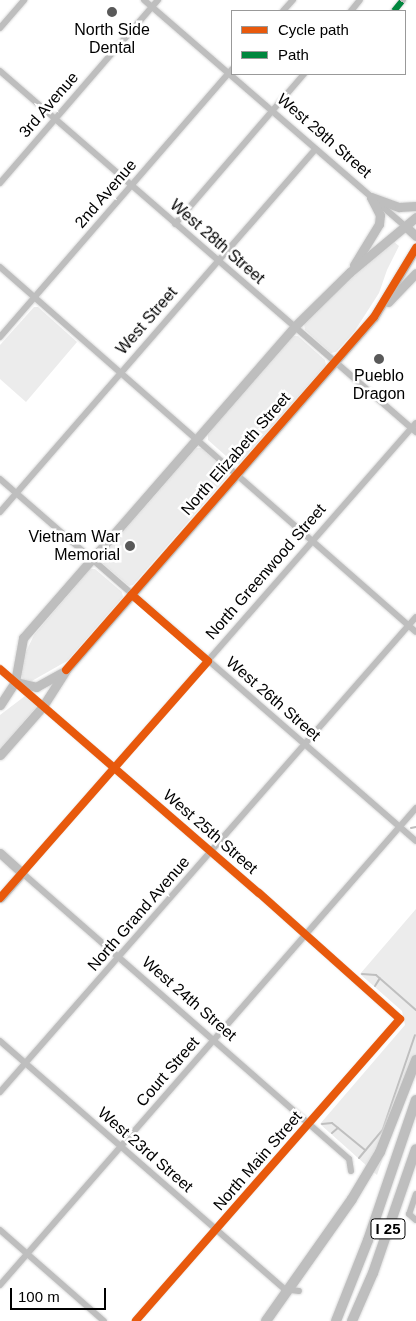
<!DOCTYPE html>
<html>
<head>
<meta charset="utf-8">
<style>
	body { margin:0 }
	#map { position:relative; width:416px; height:1321px; overflow:hidden; background:#fff; font-family:Arial,sans-serif }
	div>[style] { position:absolute }
	.green>* { inset:0; background:#ececec }
	.stream>* { height:2px; margin:-1px; padding:0 1px; transform-origin:1px; border-radius:1px; background:#bfbfbf }
	.roads { filter:drop-shadow(0 0 1px #dbdbdb) drop-shadow(0 0 1px #dbdbdb) }
	.minor>* { height:6px; margin:-3px; padding:0 3px; transform-origin:3px; border-radius:3px; background:#bebebe }
	.major>* { height:9px; margin:-4.5px; padding:0 4.5px; transform-origin:4.5px; border-radius:4.5px; background:#bebebe }
	.highway>* { height:10px; margin:-5px; padding:0 5px; transform-origin:5px; border-radius:5px; background:#bebebe }
	.quiet>* { height:6px; margin-top:-3px; transform-origin:0; background:repeating-linear-gradient(90deg,#00873e 0 12px,transparent 0 18px) }
	.cycleway>* { height:8px; margin:-4px; padding:0 4px; transform-origin:4px; border-radius:4px; background:#e8590c }
	.dots>* { width:14px; height:14px; translate:-50% -50%; box-sizing:border-box; border:2px solid #fff; border-radius:50% }
	span { translate:-50% -50%; white-space:nowrap; text-align:center; line-height:1.15; -webkit-text-stroke:5px #fff; paint-order:stroke }
	.shield-label span { padding:1px 4px; background:#fff; border:1px solid; border-radius:4px; -webkit-text-stroke-width:0 }
	.shield-label { font-size:15px; color:#000; font-weight:700 }
	.poi-label { font-size:16px; color:#000 }
	.right { translate:-100% -50%; text-align:right }
	.street-label { font-size:16px; color:#000 }
	.legend { position:absolute; left:231px; top:10px; width:175px; height:65px; box-sizing:border-box; background:#fff; border:1px solid #999; margin:0; padding:6px 9px; list-style:none; font-size:15px; color:#000 }
	.legend li { display:flex; align-items:center; gap:10px; height:25px }
	.legend b { width:25px; border:1px solid #999 }
	.scale { position:absolute; left:10px; top:1288px; width:96px; height:22px; box-sizing:border-box; border:2px solid #000; border-top:0; padding-left:6px; font-size:15px; line-height:18px; white-space:nowrap; color:#000; -webkit-text-stroke:4px #fff; paint-order:stroke }
</style>
</head>
<body>
<div id="map">
	<div class="green">
		<div style="clip-path:polygon(393px 241px,399px 246px,387px 270px,379px 293px,354px 332px,336px 352px,331px 353px,305px 330px,304px 324px,325px 300px)"></div>
		<div style="clip-path:polygon(34px 307px,38px 307px,77px 342px,26px 402px,0 379px,0 345px)"></div>
		<div style="clip-path:polygon(293px 336px,298px 336px,325px 360px,326px 365px,239px 464px,235px 464px,208px 440px,208px 434px)"></div>
		<div style="clip-path:polygon(196px 448px,202px 448px,227px 471px,228px 476px,133px 585px,129px 586px,101px 562px,101px 557px)"></div>
		<div style="clip-path:polygon(90px 569px,95px 569px,122px 592px,123px 597px,67px 661px,30px 682px,23px 680px,21px 673px,24px 656px,34px 635px)"></div>
		<div style="clip-path:polygon(25px 696px,37px 706px,0 750px,0 715px)"></div>
		<div style="clip-path:polygon(416px 909px,416px 1063px,377px 1175px,320px 1124px,405px 1025px,402px 1011px,360px 974px)"></div>
	</div>
	<div class="stream">
		<div style="left:411px;top:828px;width:5px;rotate:-11deg"></div>
		<div style="left:362px;top:974px;width:14px;rotate:4deg"></div>
		<div style="left:376px;top:975px;width:53px;rotate:41.2deg"></div>
		<div style="left:375px;top:986px;width:9px;rotate:-58deg"></div>
		<div style="left:322px;top:1124px;width:10px;rotate:-6deg"></div>
		<div style="left:332px;top:1123px;width:43px;rotate:39.3deg"></div>
		<div style="left:332px;top:1133px;width:8px;rotate:-40deg"></div>
		<div style="left:359px;top:1158px;width:38px;rotate:-50deg"></div>
		<div style="left:383px;top:1129px;width:99px;rotate:-71.2deg"></div>
	</div>
	<div class="roads">
		<div class="minor">
			<div style="left:144px;top:0;width:345px;rotate:40.9deg"></div>
			<div style="left:283px;top:11px;width:15px;rotate:-48deg"></div>
			<div style="left:351px;top:11px;width:14px;rotate:-51deg"></div>
			<div style="left:394px;top:11px;width:14px;rotate:-51deg"></div>
			<div style="left:0;top:28px;width:37px;rotate:-49deg"></div>
			<div style="left:0;top:71px;width:551px;rotate:40.95deg"></div>
			<div style="left:0;top:183px;width:242px;rotate:-49.2deg"></div>
			<div style="left:175px;top:224px;width:198px;rotate:-49.3deg"></div>
			<div style="left:0;top:267px;width:553px;rotate:41.26deg"></div>
			<div style="left:0;top:337px;width:354px;rotate:-49.1deg"></div>
			<div style="left:0;top:479px;width:551px;rotate:41.03deg"></div>
			<div style="left:0;top:512px;width:481px;rotate:-49deg"></div>
			<div style="left:0;top:669px;width:342px;rotate:40.9deg"></div>
			<div style="left:259px;top:893px;width:189px;rotate:41.8deg"></div>
			<div style="left:400px;top:1019px;width:401px;rotate:131.2deg"></div>
			<div style="left:0;top:1041px;width:377px;rotate:41.1deg"></div>
			<div style="left:284px;top:1289px;width:15px;rotate:8deg"></div>
			<div style="left:0;top:1092px;width:631px;rotate:-48.79deg"></div>
			<div style="left:351px;top:1171px;width:12px;rotate:-99deg"></div>
			<div style="left:349px;top:1159px;width:434px;rotate:-138.8deg"></div>
			<div style="left:22px;top:873px;width:598px;rotate:-48.8deg"></div>
			<div style="left:416px;top:1194px;width:21px;rotate:109deg"></div>
			<div style="left:409px;top:1214px;width:9px;rotate:41deg"></div>
			<div style="left:0;top:1230px;width:138px;rotate:41.2deg"></div>
			<div style="left:0;top:1285px;width:633px;rotate:-48.91deg"></div>
		</div>
		<div class="major">
			<div style="left:371px;top:197px;width:30px;rotate:20deg"></div>
			<div style="left:399px;top:207px;width:17px;rotate:-3deg"></div>
			<div style="left:405px;top:226px;width:15px;rotate:42deg"></div>
			<div style="left:354px;top:265px;width:48px;rotate:-58.6deg"></div>
			<div style="left:379px;top:224px;width:9px;rotate:-84deg"></div>
			<div style="left:380px;top:215px;width:20px;rotate:-117deg"></div>
			<div style="left:388px;top:302px;width:40px;rotate:-46deg"></div>
			<div style="left:15px;top:682px;width:22px;rotate:13deg"></div>
			<div style="left:36px;top:687px;width:31px;rotate:-29deg"></div>
			<div style="left:0;top:705px;width:27px;rotate:-57deg"></div>
			<div style="left:15px;top:682px;width:45px;rotate:-79.7deg"></div>
			<div style="left:23px;top:638px;width:414px;rotate:-48.9deg"></div>
			<div style="left:295px;top:326px;width:77px;rotate:-44.5deg"></div>
			<div style="left:350px;top:272px;width:86px;rotate:-39.8deg"></div>
			<div style="left:0;top:755px;width:65px;rotate:-48.7deg"></div>
			<div style="left:43px;top:706px;width:43px;rotate:-57.4deg"></div>
			<div style="left:66px;top:670px;width:468px;rotate:-48.9deg"></div>
			<div style="left:374px;top:317px;width:81px;rotate:-58.7deg"></div>
			<div style="left:0;top:853px;width:30px;rotate:42deg"></div>
			<div style="left:22px;top:873px;width:33px;rotate:131deg"></div>
		</div>
		<div class="highway">
			<div style="left:266px;top:1321px;width:149px;rotate:-54.8deg"></div>
			<div style="left:352px;top:1199px;width:55px;rotate:-59.2deg"></div>
			<div style="left:380px;top:1152px;width:99px;rotate:-68.6deg"></div>
			<div style="left:336px;top:1321px;width:87px;rotate:-68.4deg"></div>
			<div style="left:368px;top:1240px;width:148px;rotate:-71.1deg"></div>
			<div style="left:352px;top:1321px;width:52px;rotate:-66.4deg"></div>
			<div style="left:373px;top:1273px;width:131px;rotate:-70.9deg"></div>
		</div>
	</div>
	<div class="quiet">
		<div style="left:394px;top:11px;width:14px;rotate:-51deg"></div>
	</div>
	<div class="cycleway">
		<div style="left:0;top:669px;width:342px;rotate:40.9deg"></div>
		<div style="left:259px;top:893px;width:189px;rotate:41.8deg"></div>
		<div style="left:400px;top:1019px;width:401px;rotate:131.2deg"></div>
		<div style="left:66px;top:670px;width:468px;rotate:-48.9deg"></div>
		<div style="left:374px;top:317px;width:81px;rotate:-58.7deg"></div>
		<div style="left:0;top:898px;width:315px;rotate:-48.7deg"></div>
		<div style="left:208px;top:661px;width:101px;rotate:-139deg"></div>
	</div>
	<div class="dots">
		<div style="left:112px;top:12px;background:#595959"></div>
		<div style="left:379px;top:359px;background:#595959"></div>
		<div style="left:130px;top:546px;background:#595959"></div>
	</div>
	<div class="shield-label">
		<span style="left:388px;top:1229px">I 25</span>
	</div>
	<div class="poi-label">
		<span style="left:112px;top:39px">North Side<br>Dental</span>
		<span style="left:379px;top:385px">Pueblo<br>Dragon</span>
		<span class="right" style="left:120px;top:546px">Vietnam War<br>Memorial</span>
	</div>
	<div class="street-label">
		<span style="left:49px;top:105px;rotate:-49deg">3rd Avenue</span>
		<span style="left:324px;top:136px;rotate:41deg">West 29th Street</span>
		<span style="left:106px;top:194px;rotate:-49deg">2nd Avenue</span>
		<span style="left:217px;top:242px;rotate:41deg">West 28th Street</span>
		<span style="left:147px;top:321px;rotate:-49deg">West Street</span>
		<span style="left:236px;top:454px;rotate:-49deg">North Elizabeth Street</span>
		<span style="left:266px;top:572px;rotate:-49deg">North Greenwood Street</span>
		<span style="left:273px;top:699px;rotate:41deg">West 26th Street</span>
		<span style="left:210px;top:832px;rotate:41deg">West 25th Street</span>
		<span style="left:139px;top:914px;rotate:-49deg">North Grand Avenue</span>
		<span style="left:189px;top:999px;rotate:41deg">West 24th Street</span>
		<span style="left:168px;top:1072px;rotate:-49deg">Court Street</span>
		<span style="left:145px;top:1150px;rotate:41deg">West 23rd Street</span>
		<span style="left:258px;top:1161px;rotate:-49deg">North Main Street</span>
	</div>
	<ul class="legend">
	<li><b style="height:6px;background:#e8590c"></b>Cycle path</li>
	<li><b style="height:6px;background:#00873e"></b>Path</li>
	</ul>
	<div class="scale">100 m</div>
</div>
</body>
</html>
